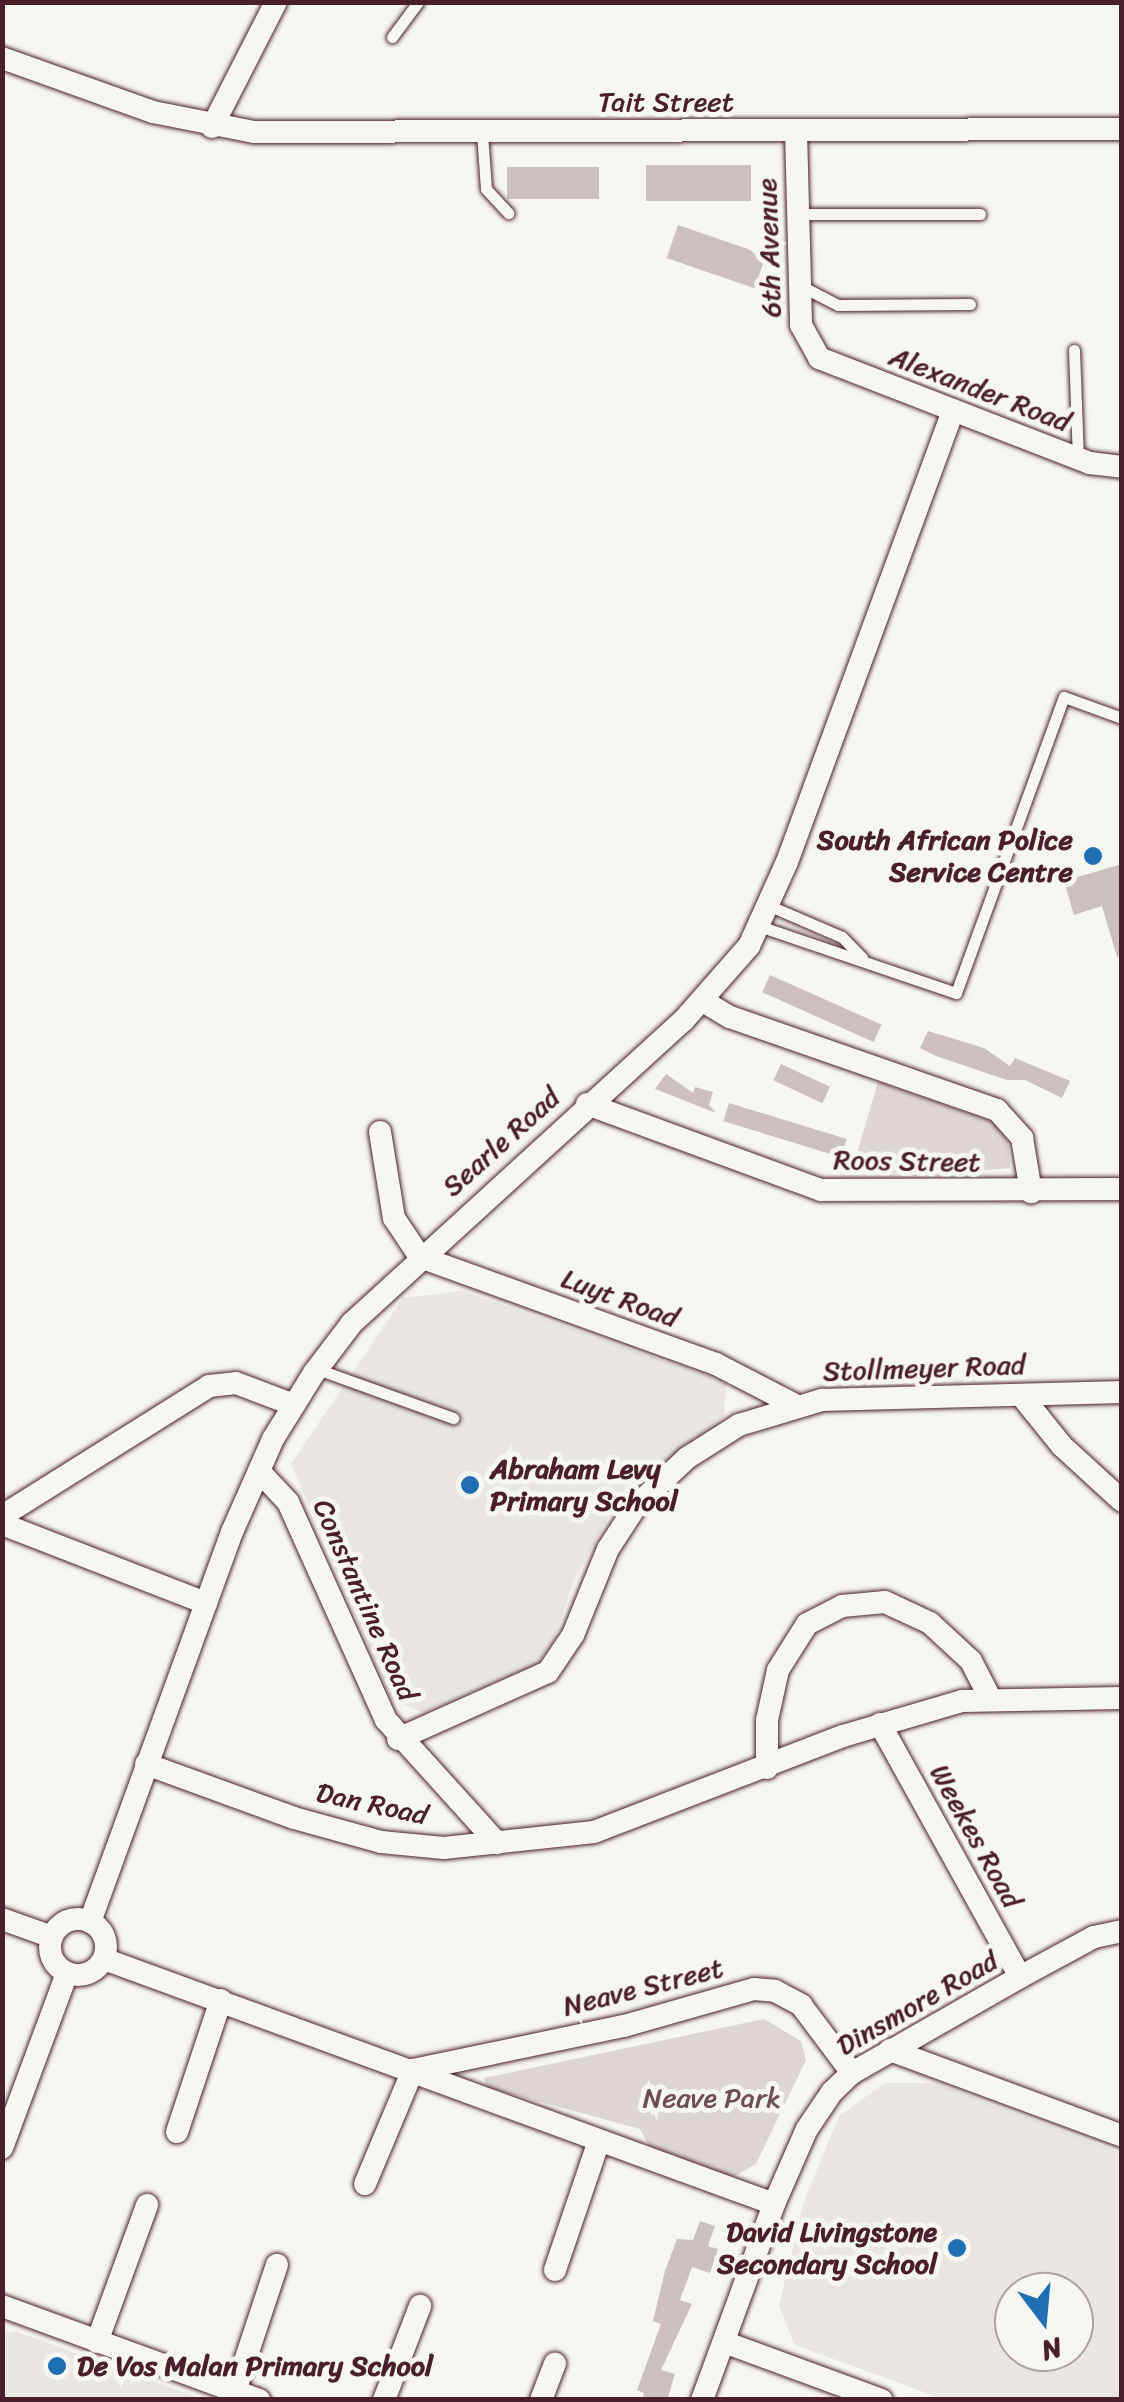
<!DOCTYPE html>
<html>
<head>
<meta charset="utf-8">
<style>
	body { margin:0 }
	#map { position:relative; width:1124px; height:2402px; overflow:hidden; background:#f6f6f2; font-family:Sriracha,sans-serif }
	div>[style] { position:absolute }
	.built>* { inset:0; background:#e9e6e3 }
	.green>* { inset:0; background:#ddd6d5 }
	.building>* { inset:0; background:#ccc1c0; transform-origin:0 0 }
	.roads { filter:drop-shadow(0 0 2px #4a1f2b) drop-shadow(0 0 2px #4a1f2b) }
	.lane>* { height:11px; margin:-5.5px; padding:0 5.5px; transform-origin:5.5px; border-radius:5.5px; background:#f6f6f2 }
	.street>* { height:22px; margin:-11px; padding:0 11px; transform-origin:11px; border-radius:11px; background:#f6f6f2 }
	.street>.ring { margin:-11px; padding:0; box-sizing:content-box; background:none; border:22px solid #f6f6f2; border-radius:50% }
	.dots>* { width:28px; height:28px; translate:-50% -50%; box-sizing:border-box; border:5px solid #f6f6f2; border-radius:50% }
	span { translate:-50% -50%; white-space:nowrap; text-align:center; line-height:1.15; -webkit-text-stroke:10px #f6f6f2; paint-order:stroke }
	.street-label { font-size:28px; color:#4a1f2b }
	.poi-label { font-size:28px; color:#4a1f2b; font-weight:700 }
	.right { translate:-100% -50%; text-align:right }
	.left { translate:0 -50%; text-align:left }
	.park-label { font-size:28px; color:#6f4d56 }
	.frame { position:absolute; inset:0; border:5px solid #4a1f2b; pointer-events:none }
	.north { position:absolute; left:994px; top:2272px; width:100px; height:100px; box-sizing:border-box; background:#f6f6f2; border:2px solid #b1a0a2; border-radius:50%; rotate:164deg; font-size:28px; font-weight:700; line-height:40px; text-align:center; color:#4a1f2b }
	.north::after { content:''; display:block; margin:auto; width:35px; height:45px; background:#1f6fb2; clip-path:polygon(50% 0,100% 100%,50% 72%,0 100%) }
</style>
</head>
<body>
<div id="map">
	<div class="built">
		<div style="clip-path:polygon(462px 1291px,726px 1382px,724px 1416px,615px 1506px,574px 1580px,553px 1643px,538px 1664px,423px 1713px,391px 1699px,291px 1464px,403px 1298px)"></div>
		<div style="clip-path:polygon(evenodd,885px 2083px,935px 2083px,1121px 2153px,1121px 2399px,943px 2399px,795px 2345px,779px 2306px,803px 2204px,839px 2116px,885px 2083px,1014px 2292px,1074px 2292px,1074px 2352px,1014px 2352px,1014px 2292px)"></div>
		<div style="clip-path:polygon(15px 2331px,202px 2399px,3px 2399px,3px 2333px)"></div>
	</div>
	<div class="green">
		<div style="clip-path:polygon(878px 1082px,997px 1123px,1008px 1141px,1010px 1168px,929px 1175px,852px 1170px)"></div>
		<div style="clip-path:polygon(764px 2019px,801px 2041px,806px 2060px,756px 2164px,729px 2179px,649px 2146px,640px 2129px,486px 2087px,484px 2078px)"></div>
	</div>
	<div class="building">
		<div style="left:751px;top:165px;width:36px;height:105px;rotate:90deg"></div>
		<div style="left:507px;top:167px;width:92px;height:32px"></div>
		<div style="left:678px;top:225px;width:93px;height:35px;rotate:19deg"></div>
		<div style="clip-path:polygon(1122px 864px,1122px 956px,1117px 957px,1102px 906px,1074px 915px,1064px 881px)"></div>
		<div style="left:770px;top:975px;width:122px;height:19px;rotate:24deg"></div>
		<div style="clip-path:polygon(928px 1031px,984px 1048px,1010px 1066px,1015px 1058px,1070px 1081px,1062px 1098px,1025px 1080px,1007px 1080px,936px 1056px,920px 1048px)"></div>
		<div style="left:781px;top:1064px;width:54px;height:18px;rotate:25deg"></div>
		<div style="clip-path:polygon(666px 1074px,693px 1093px,695px 1087px,713px 1092px,709px 1105px,716px 1113px,655px 1089px)"></div>
		<div style="left:729px;top:1103px;width:123px;height:19px;rotate:17deg"></div>
		<div style="clip-path:polygon(700px 2221px,715px 2226px,708px 2246px,718px 2249px,710px 2273px,692px 2267px,680px 2300px,692px 2304px,661px 2370px,675px 2374px,667px 2400px,642px 2400px,644px 2393px,637px 2390px,661px 2324px,653px 2321px,665px 2271px,677px 2239px,693px 2240px)"></div>
	</div>
	<div class="roads">
		<div class="lane">
			<div style="left:392px;top:37px;width:44px;rotate:-53.4deg"></div>
			<div style="left:482px;top:133px;width:56px;rotate:85.9deg"></div>
			<div style="left:486px;top:189px;width:33px;rotate:47deg"></div>
			<div style="left:797px;top:214px;width:183px"></div>
			<div style="left:799px;top:285px;width:44px;rotate:27.1deg"></div>
			<div style="left:838px;top:305px;width:132px;rotate:-0.4deg"></div>
			<div style="left:1074px;top:350px;width:108px;rotate:87.9deg"></div>
			<div style="left:770px;top:906px;width:78px;rotate:23.3deg"></div>
			<div style="left:842px;top:937px;width:29px;rotate:46deg"></div>
			<div style="left:759px;top:926px;width:208px;rotate:18.8deg"></div>
			<div style="left:956px;top:993px;width:315px;rotate:-70deg"></div>
			<div style="left:1064px;top:697px;width:62px;rotate:19.9deg"></div>
			<div style="left:317px;top:1369px;width:145px;rotate:19.8deg"></div>
		</div>
		<div class="street">
			<div style="left:2px;top:58px;width:160px;rotate:19.7deg"></div>
			<div style="left:153px;top:112px;width:103px;rotate:11.2deg"></div>
			<div style="left:254px;top:132px;width:868px;rotate:-0.2deg"></div>
			<div style="left:212px;top:127px;width:140px;rotate:-62.9deg"></div>
			<div style="left:796px;top:131px;width:194px;rotate:88.5deg"></div>
			<div style="left:801px;top:325px;width:38px;rotate:61deg"></div>
			<div style="left:819px;top:358px;width:291px;rotate:21.2deg"></div>
			<div style="left:1090px;top:463px;width:32px;rotate:7deg"></div>
			<div style="left:703px;top:1001px;width:31px;rotate:31deg"></div>
			<div style="left:730px;top:1017px;width:283px;rotate:19.2deg"></div>
			<div style="left:997px;top:1110px;width:38px;rotate:48deg"></div>
			<div style="left:1022px;top:1138px;width:55px;rotate:80.5deg"></div>
			<div style="left:587px;top:1104px;width:249px;rotate:20.2deg"></div>
			<div style="left:821px;top:1190px;width:301px;rotate:-0.2deg"></div>
			<div style="left:380px;top:1132px;width:87px;rotate:80.8deg"></div>
			<div style="left:394px;top:1218px;width:47px;rotate:56.3deg"></div>
			<div style="left:420px;top:1257px;width:315px;rotate:19.9deg"></div>
			<div style="left:716px;top:1364px;width:89px;rotate:27.4deg"></div>
			<div style="left:1021px;top:1395px;width:65px;rotate:51.2deg"></div>
			<div style="left:1062px;top:1446px;width:81px;rotate:42.5deg"></div>
			<div style="left:259px;top:1471px;width:42px;rotate:46.9deg"></div>
			<div style="left:288px;top:1502px;width:239px;rotate:65.8deg"></div>
			<div style="left:386px;top:1720px;width:166px;rotate:47.9deg"></div>
			<div style="left:2px;top:1516px;width:244px;rotate:-32.1deg"></div>
			<div style="left:209px;top:1386px;width:27px;rotate:-6deg"></div>
			<div style="left:236px;top:1383px;width:62px;rotate:20.8deg"></div>
			<div style="left:2px;top:1524px;width:219px;rotate:21.2deg"></div>
			<div style="left:880px;top:1724px;width:289px;rotate:61deg"></div>
			<div style="left:398px;top:1739px;width:164px;rotate:-24.1deg"></div>
			<div style="left:548px;top:1672px;width:45px;rotate:-56deg"></div>
			<div style="left:573px;top:1635px;width:93px;rotate:-67.9deg"></div>
			<div style="left:608px;top:1549px;width:51px;rotate:-56.9deg"></div>
			<div style="left:636px;top:1506px;width:70px;rotate:-43.3deg"></div>
			<div style="left:687px;top:1458px;width:62px;rotate:-32.4deg"></div>
			<div style="left:739px;top:1425px;width:87px;rotate:-16.8deg"></div>
			<div style="left:822px;top:1400px;width:300px;rotate:-1.5deg"></div>
			<div style="left:146px;top:1764px;width:158px;rotate:20deg"></div>
			<div style="left:294px;top:1818px;width:90px;rotate:15.4deg"></div>
			<div style="left:381px;top:1842px;width:63px;rotate:5.4deg"></div>
			<div style="left:444px;top:1848px;width:151px;rotate:-6.1deg"></div>
			<div style="left:594px;top:1832px;width:267px;rotate:-21.1deg"></div>
			<div style="left:843px;top:1736px;width:124px;rotate:-16.4deg"></div>
			<div style="left:962px;top:1701px;width:160px;rotate:-1.1deg"></div>
			<div style="left:767px;top:1768px;width:48px;rotate:-90deg"></div>
			<div style="left:767px;top:1720px;width:51px;rotate:-77.6deg"></div>
			<div style="left:778px;top:1670px;width:54px;rotate:-57.8deg"></div>
			<div style="left:807px;top:1624px;width:39px;rotate:-27deg"></div>
			<div style="left:842px;top:1606px;width:43px;rotate:-5.3deg"></div>
			<div style="left:885px;top:1602px;width:50px;rotate:25deg"></div>
			<div style="left:930px;top:1623px;width:56px;rotate:42.8deg"></div>
			<div style="left:971px;top:1661px;width:42px;rotate:62.8deg"></div>
			<div style="left:2px;top:1919px;width:53px;rotate:19.8deg"></div>
			<div class="ring" style="left:50px;top:1919px;width:34px;height:34px"></div>
			<div style="left:90px;top:1922px;width:415px;rotate:-70deg"></div>
			<div style="left:232px;top:1532px;width:102px;rotate:-66.2deg"></div>
			<div style="left:273px;top:1439px;width:78px;rotate:-58.2deg"></div>
			<div style="left:314px;top:1373px;width:63px;rotate:-52.8deg"></div>
			<div style="left:352px;top:1323px;width:448px;rotate:-42.4deg"></div>
			<div style="left:683px;top:1021px;width:100px;rotate:-48.7deg"></div>
			<div style="left:749px;top:946px;width:92px;rotate:-65.7deg"></div>
			<div style="left:787px;top:862px;width:481px;rotate:-69.8deg"></div>
			<div style="left:104px;top:1959px;width:713px;rotate:20.09deg"></div>
			<div style="left:890px;top:2050px;width:247px;rotate:20.3deg"></div>
			<div style="left:177px;top:2132px;width:139px;rotate:-71.6deg"></div>
			<div style="left:2px;top:2148px;width:187px;rotate:-69.6deg"></div>
			<div style="left:365px;top:2184px;width:124px;rotate:-67.2deg"></div>
			<div style="left:413px;top:2070px;width:216px;rotate:-11.8deg"></div>
			<div style="left:624px;top:2026px;width:135px;rotate:-15.9deg"></div>
			<div style="left:754px;top:1989px;width:21px;rotate:5deg"></div>
			<div style="left:775px;top:1991px;width:30px;rotate:28deg"></div>
			<div style="left:801px;top:2005px;width:85px;rotate:53.1deg"></div>
			<div style="left:555px;top:2270px;width:136px;rotate:-71.2deg"></div>
			<div style="left:2px;top:2306px;width:274px;rotate:20.1deg"></div>
			<div style="left:97px;top:2342px;width:146px;rotate:-69.9deg"></div>
			<div style="left:724px;top:2342px;width:168px;rotate:20.2deg"></div>
			<div style="left:235px;top:2391px;width:133px;rotate:-71.6deg"></div>
			<div style="left:384px;top:2400px;width:101px;rotate:-69deg"></div>
			<div style="left:541px;top:2400px;width:39px;rotate:-69deg"></div>
			<div style="left:702px;top:2400px;width:209px;rotate:-69.8deg"></div>
			<div style="left:774px;top:2204px;width:82px;rotate:-66.3deg"></div>
			<div style="left:807px;top:2129px;width:45px;rotate:-56deg"></div>
			<div style="left:832px;top:2092px;width:28px;rotate:-44deg"></div>
			<div style="left:852px;top:2073px;width:193px;rotate:-29.7deg"></div>
			<div style="left:1020px;top:1977px;width:84px;rotate:-28.4deg"></div>
			<div style="left:1094px;top:1937px;width:29px;rotate:-12deg"></div>
		</div>
	</div>
	<div class="dots">
		<div style="left:1093px;top:856px;background:#1f6fb2"></div>
		<div style="left:470px;top:1485px;background:#1f6fb2"></div>
		<div style="left:957px;top:2248px;background:#1f6fb2"></div>
		<div style="left:57px;top:2366px;background:#1f6fb2"></div>
	</div>
	<div class="street-label">
		<span style="left:666px;top:102px">Tait Street</span>
		<span style="left:769px;top:248px;rotate:-92deg">6th Avenue</span>
		<span style="left:980px;top:389px;rotate:21deg">Alexander Road</span>
		<span style="left:501px;top:1142px;rotate:-42deg">Searle Road</span>
		<span style="left:907px;top:1161px;rotate:1deg">Roos Street</span>
		<span style="left:620px;top:1298px;rotate:20deg">Luyt Road</span>
		<span style="left:924px;top:1368px;rotate:-2deg">Stollmeyer Road</span>
		<span style="left:365px;top:1600px;rotate:66deg">Constantine Road</span>
		<span style="left:372px;top:1804px;rotate:12deg">Dan Road</span>
		<span style="left:976px;top:1836px;rotate:61deg">Weekes Road</span>
		<span style="left:643px;top:1987px;rotate:-14deg">Neave Street</span>
		<span style="left:917px;top:2003px;rotate:-30deg">Dinsmore Road</span>
	</div>
	<div class="poi-label">
		<span class="right" style="left:1073px;top:856px">South African Police<br>Service Centre</span>
		<span class="left" style="left:490px;top:1485px">Abraham Levy<br>Primary School</span>
		<span class="right" style="left:937px;top:2248px">David Livingstone<br>Secondary School</span>
		<span class="left" style="left:77px;top:2366px">De Vos Malan Primary School</span>
	</div>
	<div class="park-label">
		<span style="left:712px;top:2098px">Neave Park</span>
	</div>
	<div class="frame"></div>
	<div class="north">N</div>
</div>
</body>
</html>
